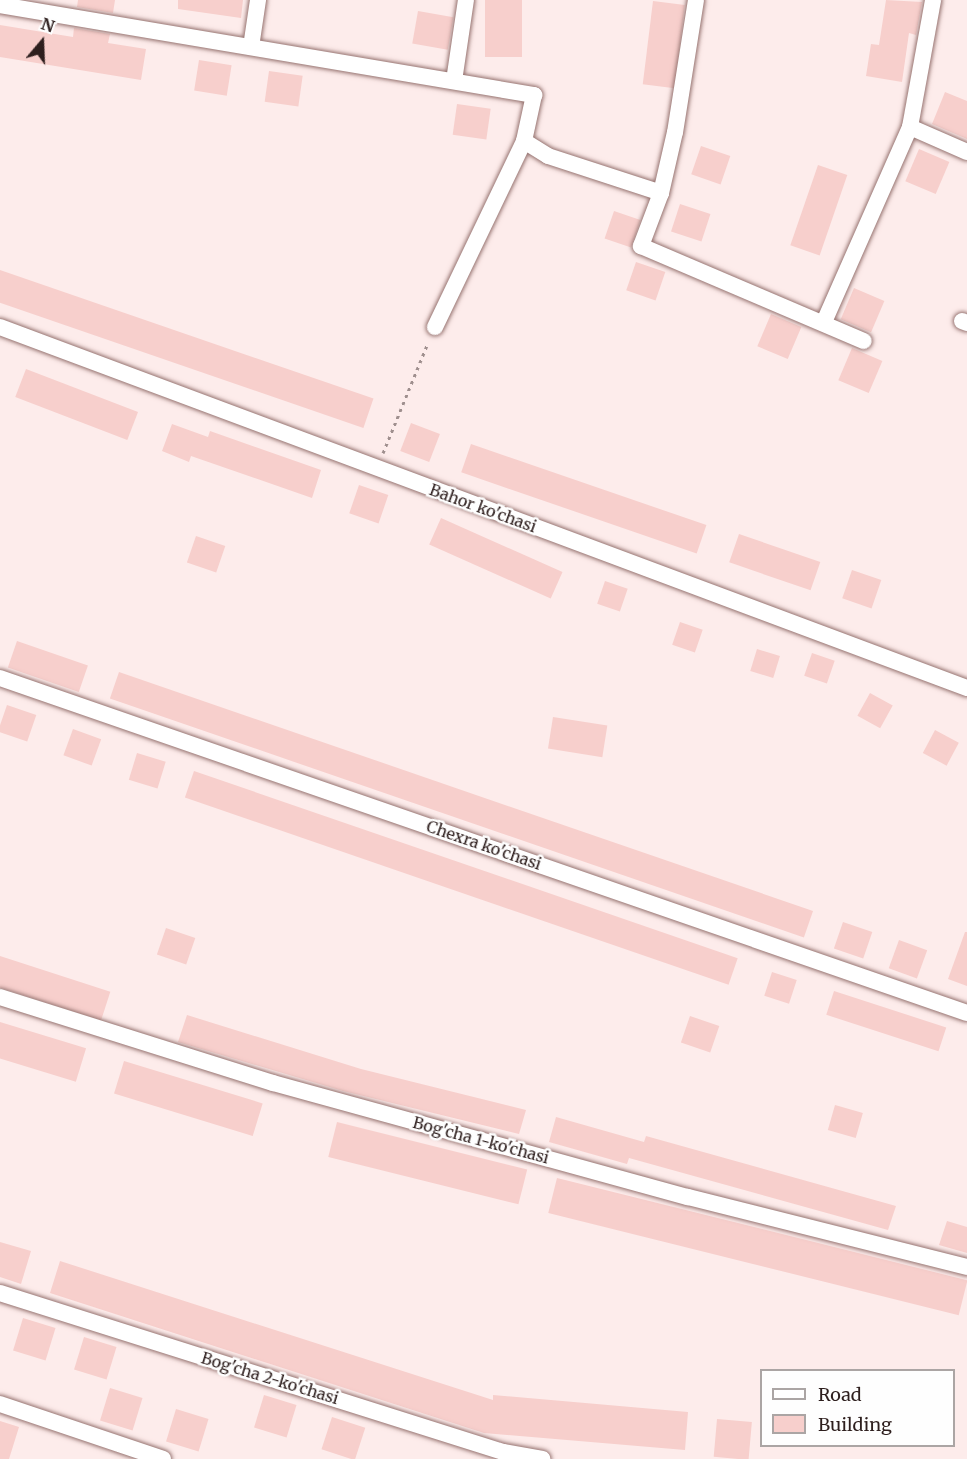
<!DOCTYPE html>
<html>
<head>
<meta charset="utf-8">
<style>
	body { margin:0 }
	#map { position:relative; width:967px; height:1459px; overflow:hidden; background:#fdeceb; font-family:Merriweather,serif }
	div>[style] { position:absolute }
	.building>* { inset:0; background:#f7cfcc; transform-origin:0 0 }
	.path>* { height:3px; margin-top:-1.5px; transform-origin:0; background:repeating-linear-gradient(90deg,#9f8f8e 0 3px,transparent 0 7.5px) }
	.roads { filter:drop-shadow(0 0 2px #967370) drop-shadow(0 0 2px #967370) }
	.street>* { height:16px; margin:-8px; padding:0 8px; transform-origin:8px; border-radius:8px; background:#fff }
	span { translate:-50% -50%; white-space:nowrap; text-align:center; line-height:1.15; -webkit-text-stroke:5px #fefefe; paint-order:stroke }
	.street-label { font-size:16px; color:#2e1f1e }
	.legend { position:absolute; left:760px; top:1369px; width:195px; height:78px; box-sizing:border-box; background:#fefefe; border:2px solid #aba5a4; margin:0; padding:8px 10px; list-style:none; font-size:18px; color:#2e1f1e }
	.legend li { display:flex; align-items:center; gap:12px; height:30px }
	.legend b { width:30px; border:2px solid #aba5a4 }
	.north { position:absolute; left:12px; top:12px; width:60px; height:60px; -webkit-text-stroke:4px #fefefe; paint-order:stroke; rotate:19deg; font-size:16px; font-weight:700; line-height:24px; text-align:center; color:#2e1f1e }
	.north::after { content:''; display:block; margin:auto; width:21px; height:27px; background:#2e1f1e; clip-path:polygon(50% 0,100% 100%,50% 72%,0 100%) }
</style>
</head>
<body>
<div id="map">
	<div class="building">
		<div style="clip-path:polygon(78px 0,115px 0,113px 13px,77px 7px)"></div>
		<div style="clip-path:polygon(178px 0,243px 0,241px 18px,178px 9px)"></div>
		<div style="left:485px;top:0;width:37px;height:57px"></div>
		<div style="clip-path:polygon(886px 0,922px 2px,916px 35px,909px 33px,902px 82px,866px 76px,871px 44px,879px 45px)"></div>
		<div style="left:653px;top:1px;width:32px;height:84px;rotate:7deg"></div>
		<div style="left:418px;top:11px;width:36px;height:33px;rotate:10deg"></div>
		<div style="clip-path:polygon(0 25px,73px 37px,74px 28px,110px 34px,108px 43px,146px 49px,141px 80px,0 57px)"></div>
		<div style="left:199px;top:60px;width:33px;height:31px;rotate:9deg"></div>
		<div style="left:269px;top:71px;width:34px;height:31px;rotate:8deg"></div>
		<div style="clip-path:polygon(945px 92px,967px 101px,967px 139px,932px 124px)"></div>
		<div style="left:457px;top:104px;width:34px;height:31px;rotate:8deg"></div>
		<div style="left:701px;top:146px;width:31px;height:30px;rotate:19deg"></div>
		<div style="left:919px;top:149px;width:33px;height:35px;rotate:23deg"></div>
		<div style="left:818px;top:165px;width:31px;height:85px;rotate:19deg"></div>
		<div style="left:680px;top:204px;width:32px;height:29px;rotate:18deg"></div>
		<div style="left:614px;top:211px;width:28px;height:29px;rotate:19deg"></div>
		<div style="left:636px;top:262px;width:31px;height:30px;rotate:19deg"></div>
		<div style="left:0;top:270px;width:395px;height:31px;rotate:19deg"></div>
		<div style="left:854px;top:288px;width:33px;height:34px;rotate:23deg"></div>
		<div style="left:771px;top:314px;width:33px;height:35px;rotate:23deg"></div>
		<div style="left:852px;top:348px;width:33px;height:35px;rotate:23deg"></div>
		<div style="left:26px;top:369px;width:120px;height:30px;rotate:21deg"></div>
		<div style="left:411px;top:423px;width:31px;height:30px;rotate:21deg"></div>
		<div style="clip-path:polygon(172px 424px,208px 437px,210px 431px,321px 470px,312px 498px,191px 456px,189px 462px,162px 451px)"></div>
		<div style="left:471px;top:444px;width:249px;height:30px;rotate:19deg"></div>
		<div style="left:359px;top:485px;width:31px;height:30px;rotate:19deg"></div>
		<div style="left:441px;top:518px;width:133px;height:29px;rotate:24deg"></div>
		<div style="left:739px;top:534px;width:86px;height:30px;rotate:19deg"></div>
		<div style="left:196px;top:536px;width:31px;height:28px;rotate:19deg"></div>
		<div style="left:852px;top:570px;width:31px;height:30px;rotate:19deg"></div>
		<div style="left:605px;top:581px;width:24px;height:24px;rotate:19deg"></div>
		<div style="left:680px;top:622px;width:24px;height:24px;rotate:19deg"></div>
		<div style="left:17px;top:641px;width:75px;height:28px;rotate:19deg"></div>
		<div style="left:757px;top:649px;width:24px;height:23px;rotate:17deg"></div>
		<div style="left:812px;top:653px;width:24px;height:24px;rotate:19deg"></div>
		<div style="left:119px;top:672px;width:734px;height:28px;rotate:19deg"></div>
		<div style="left:870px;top:693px;width:26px;height:26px;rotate:29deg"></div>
		<div style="left:7px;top:705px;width:31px;height:28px;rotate:19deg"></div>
		<div style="left:553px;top:717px;width:55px;height:32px;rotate:9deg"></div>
		<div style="left:73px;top:729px;width:30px;height:28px;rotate:20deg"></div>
		<div style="left:935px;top:730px;width:27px;height:26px;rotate:28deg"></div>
		<div style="left:137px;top:753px;width:30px;height:28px;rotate:17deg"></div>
		<div style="left:194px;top:771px;width:575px;height:28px;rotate:19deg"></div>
		<div style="left:843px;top:922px;width:31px;height:28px;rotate:19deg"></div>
		<div style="left:166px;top:928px;width:31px;height:28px;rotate:19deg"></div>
		<div style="clip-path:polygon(965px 932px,967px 932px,967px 986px,948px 979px)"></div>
		<div style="left:899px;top:940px;width:30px;height:30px;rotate:20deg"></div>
		<div style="left:0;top:956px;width:116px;height:30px;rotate:18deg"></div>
		<div style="left:772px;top:972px;width:26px;height:25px;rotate:18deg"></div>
		<div style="left:834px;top:991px;width:118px;height:25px;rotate:18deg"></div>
		<div style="clip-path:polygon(187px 1015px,361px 1069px,526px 1110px,519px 1134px,343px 1091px,178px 1042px)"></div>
		<div style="left:690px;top:1016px;width:31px;height:28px;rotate:19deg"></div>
		<div style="left:0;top:1022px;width:90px;height:35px;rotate:17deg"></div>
		<div style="left:124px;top:1061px;width:145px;height:34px;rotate:17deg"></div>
		<div style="left:835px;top:1105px;width:29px;height:26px;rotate:16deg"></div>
		<div style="clip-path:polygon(556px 1117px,644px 1142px,646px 1136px,896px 1206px,888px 1230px,629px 1158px,627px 1164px,549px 1142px)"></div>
		<div style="left:337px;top:1122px;width:196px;height:36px;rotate:14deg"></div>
		<div style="left:557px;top:1178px;width:423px;height:36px;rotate:14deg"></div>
		<div style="clip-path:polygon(947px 1221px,967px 1227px,967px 1253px,939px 1245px)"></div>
		<div style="clip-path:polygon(0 1242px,31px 1251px,21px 1284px,0 1277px)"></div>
		<div style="clip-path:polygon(60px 1261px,493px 1400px,493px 1395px,688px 1412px,685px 1450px,484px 1433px,50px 1293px)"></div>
		<div style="left:23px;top:1318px;width:34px;height:34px;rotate:17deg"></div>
		<div style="left:84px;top:1337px;width:34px;height:34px;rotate:17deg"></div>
		<div style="left:110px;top:1388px;width:34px;height:34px;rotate:17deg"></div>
		<div style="left:264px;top:1395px;width:34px;height:34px;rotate:17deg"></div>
		<div style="left:176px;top:1409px;width:34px;height:34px;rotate:17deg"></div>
		<div style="left:332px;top:1417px;width:35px;height:34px;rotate:18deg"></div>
		<div style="left:717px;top:1419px;width:35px;height:38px;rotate:5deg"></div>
		<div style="clip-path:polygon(0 1421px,19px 1427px,9px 1459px,0 1459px)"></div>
	</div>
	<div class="path">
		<div style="left:383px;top:453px;width:119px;rotate:-67.8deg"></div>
	</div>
	<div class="roads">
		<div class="street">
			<div style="left:696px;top:0;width:134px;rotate:99deg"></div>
			<div style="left:675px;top:132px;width:63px;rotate:102.9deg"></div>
			<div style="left:661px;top:193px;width:57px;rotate:110.7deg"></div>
			<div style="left:641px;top:246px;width:242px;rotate:23.1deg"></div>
			<div style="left:0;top:5px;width:542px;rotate:9.57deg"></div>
			<div style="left:534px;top:95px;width:47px;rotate:102.3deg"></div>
			<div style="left:524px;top:141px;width:28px;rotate:32deg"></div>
			<div style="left:548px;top:156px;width:119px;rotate:18.1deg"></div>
			<div style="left:251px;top:47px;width:48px;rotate:-81.5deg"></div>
			<div style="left:454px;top:81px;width:82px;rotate:-81.6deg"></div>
			<div style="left:910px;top:127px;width:62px;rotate:23.7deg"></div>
			<div style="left:962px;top:321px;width:5px;rotate:22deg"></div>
			<div style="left:824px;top:322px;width:213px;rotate:-66.2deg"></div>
			<div style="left:910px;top:127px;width:129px;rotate:-79.7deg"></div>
			<div style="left:0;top:327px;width:1032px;rotate:20.47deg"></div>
			<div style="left:435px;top:327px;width:206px;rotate:-64.4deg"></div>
			<div style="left:0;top:678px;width:1023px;rotate:19.11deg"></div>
			<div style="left:0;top:997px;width:286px;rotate:17.5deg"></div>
			<div style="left:273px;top:1083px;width:430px;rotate:15.4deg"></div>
			<div style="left:688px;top:1197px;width:288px;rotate:14.1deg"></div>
			<div style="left:0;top:1293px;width:528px;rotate:17.54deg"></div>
			<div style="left:503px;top:1452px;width:40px;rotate:10deg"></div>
			<div style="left:0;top:1404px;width:172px;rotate:18.6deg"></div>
		</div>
	</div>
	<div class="street-label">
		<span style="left:483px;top:508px;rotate:20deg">Bahor ko'chasi</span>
		<span style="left:484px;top:845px;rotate:19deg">Chexra ko'chasi</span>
		<span style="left:481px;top:1140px;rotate:15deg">Bog'cha 1-ko'chasi</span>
		<span style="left:270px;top:1378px;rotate:17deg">Bog'cha 2-ko'chasi</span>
	</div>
	<ul class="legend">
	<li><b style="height:8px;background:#fff"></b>Road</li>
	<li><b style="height:16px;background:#f7cfcc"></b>Building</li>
	</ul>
	<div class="north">N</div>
</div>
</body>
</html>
